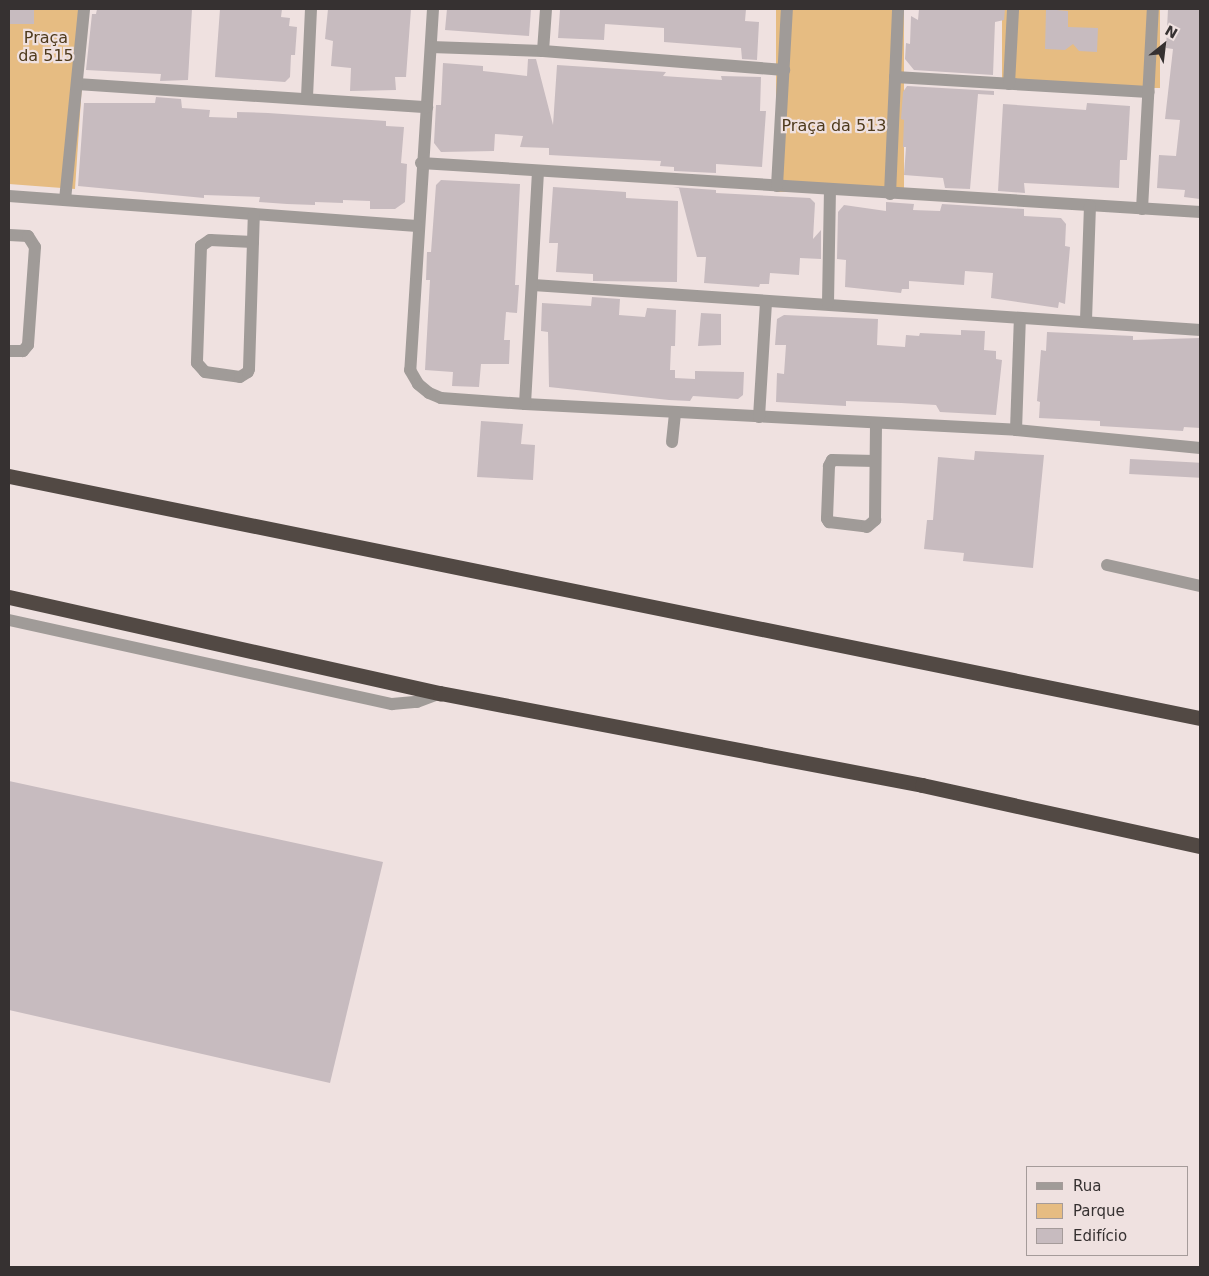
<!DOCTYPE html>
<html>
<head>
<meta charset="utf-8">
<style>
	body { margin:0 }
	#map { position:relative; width:1209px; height:1276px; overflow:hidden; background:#efe1e0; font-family:"DejaVu Sans",sans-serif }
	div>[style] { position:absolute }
	.green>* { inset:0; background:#e6bc82; transform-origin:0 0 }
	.building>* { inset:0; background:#c7bbbf; transform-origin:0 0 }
	.minor>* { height:12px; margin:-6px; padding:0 6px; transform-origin:6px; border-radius:6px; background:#a09b98 }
	.highway>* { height:15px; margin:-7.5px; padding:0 7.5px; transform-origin:7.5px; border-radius:7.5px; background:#524944 }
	span { translate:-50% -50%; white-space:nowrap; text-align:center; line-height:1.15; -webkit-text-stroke:4.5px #efe1e0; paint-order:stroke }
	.park-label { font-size:16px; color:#4e3a1c }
	.frame { position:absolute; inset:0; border:10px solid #363131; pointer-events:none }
	.legend { position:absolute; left:1026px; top:1166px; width:162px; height:90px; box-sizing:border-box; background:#efe1e0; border:1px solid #a59b9a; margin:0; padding:6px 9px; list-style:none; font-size:15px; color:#363131 }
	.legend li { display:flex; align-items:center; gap:10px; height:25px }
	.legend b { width:25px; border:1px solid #a59b9a }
	.north { position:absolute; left:1139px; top:20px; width:50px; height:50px; -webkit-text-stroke:4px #efe1e0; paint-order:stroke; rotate:29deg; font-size:14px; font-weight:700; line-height:20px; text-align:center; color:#363131 }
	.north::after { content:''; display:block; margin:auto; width:18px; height:22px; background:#363131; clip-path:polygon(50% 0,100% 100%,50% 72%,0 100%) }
</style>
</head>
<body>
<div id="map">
	<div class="green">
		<div style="clip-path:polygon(9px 9px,87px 9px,75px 189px,9px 184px)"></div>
		<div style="left:776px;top:9px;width:128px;height:183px"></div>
		<div style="left:1002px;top:9px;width:158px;height:79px"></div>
	</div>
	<div class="building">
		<div style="left:9px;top:9px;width:25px;height:15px"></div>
		<div style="clip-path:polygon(97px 9px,192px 9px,188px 80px,160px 81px,161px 74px,86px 70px,92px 14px,96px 14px)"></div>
		<div style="clip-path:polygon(220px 9px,282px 9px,281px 17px,290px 18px,289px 26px,297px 27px,295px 55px,291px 55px,290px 77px,285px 82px,215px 77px)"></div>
		<div style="clip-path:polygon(328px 9px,411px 9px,406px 77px,395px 77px,396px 90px,350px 91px,351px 68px,331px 66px,333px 41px,325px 39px)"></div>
		<div style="clip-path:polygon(447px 9px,531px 9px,529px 36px,445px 30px)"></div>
		<div style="clip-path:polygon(564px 9px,746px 9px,745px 21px,759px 22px,757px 60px,742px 59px,741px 48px,664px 42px,664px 28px,605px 24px,604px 40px,558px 38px,560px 10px)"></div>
		<div style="clip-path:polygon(919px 9px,1005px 9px,1004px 20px,995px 22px,993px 75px,914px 70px,905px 59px,906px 43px,910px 44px,911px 16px,918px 20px)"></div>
		<div style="clip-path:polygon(1046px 9px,1068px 11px,1068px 27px,1098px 28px,1097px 52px,1079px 51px,1073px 44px,1065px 50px,1045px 49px)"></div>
		<div style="clip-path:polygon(1168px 9px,1200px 9px,1200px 199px,1184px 197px,1185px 190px,1157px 188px,1159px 155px,1176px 156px,1180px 120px,1165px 119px,1173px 49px,1166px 48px)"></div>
		<div style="clip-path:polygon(528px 59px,536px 59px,553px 125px,557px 65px,666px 72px,663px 76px,722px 80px,721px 76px,761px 77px,760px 111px,766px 111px,762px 167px,716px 164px,716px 173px,674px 171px,674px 167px,660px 166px,661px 161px,549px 155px,549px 148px,520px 147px,523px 136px,495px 134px,494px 151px,441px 152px,434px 143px,436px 105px,441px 105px,443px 63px,483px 66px,483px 71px,527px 76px)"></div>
		<div style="clip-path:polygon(907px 86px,994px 91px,994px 95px,978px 94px,970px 189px,945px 188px,943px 178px,904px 175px,906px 147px,903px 147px,904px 120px,901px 119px,903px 92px)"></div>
		<div style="clip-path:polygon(156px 97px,181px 99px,182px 108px,210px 110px,209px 117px,237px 118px,237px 112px,268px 113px,386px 121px,386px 126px,404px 127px,401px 163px,407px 164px,405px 202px,395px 209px,370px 209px,370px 201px,343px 200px,343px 203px,315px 202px,315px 205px,287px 204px,259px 202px,260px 197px,204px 195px,204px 198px,78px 186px,84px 103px,155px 103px)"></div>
		<div style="clip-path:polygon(1087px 103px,1130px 106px,1127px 160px,1120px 160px,1119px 188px,1024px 183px,1025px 193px,998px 191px,1003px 104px,1086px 110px)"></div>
		<div style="clip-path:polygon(441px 180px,520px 184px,515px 285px,519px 285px,517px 313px,506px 312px,504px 340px,510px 340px,509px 364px,481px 364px,479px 387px,452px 386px,453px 372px,425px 370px,430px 280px,426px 280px,427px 252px,431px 252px,436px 185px)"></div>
		<div style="clip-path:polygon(553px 187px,626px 192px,626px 198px,678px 201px,677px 282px,593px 281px,593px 274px,556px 272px,558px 243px,549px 243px)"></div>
		<div style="clip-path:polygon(673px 187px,716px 190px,716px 193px,810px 198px,815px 203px,813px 239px,821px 230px,821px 259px,800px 258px,799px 275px,770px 273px,769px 284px,760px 284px,759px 287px,704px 283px,706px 257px,697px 257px,679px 188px)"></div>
		<div style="clip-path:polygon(886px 202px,914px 204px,913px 210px,940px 211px,942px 204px,1024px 209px,1024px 216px,1061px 218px,1066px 224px,1065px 246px,1070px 247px,1065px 304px,1059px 302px,1058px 308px,991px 298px,993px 273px,965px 271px,964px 285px,909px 281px,909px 289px,902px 289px,901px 293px,845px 287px,846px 260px,837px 259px,838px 212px,844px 205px,886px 211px)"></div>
		<div style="clip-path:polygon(592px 297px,620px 299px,619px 315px,645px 317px,647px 308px,676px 310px,675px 346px,671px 346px,670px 370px,675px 370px,675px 378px,695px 379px,695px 371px,744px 372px,743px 395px,738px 399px,693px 396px,690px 401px,669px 400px,549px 387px,548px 332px,541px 331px,542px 303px,591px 306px)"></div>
		<div style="clip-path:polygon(701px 313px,721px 314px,721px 345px,698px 346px)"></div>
		<div style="clip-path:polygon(784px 315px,878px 319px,877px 345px,905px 347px,906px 335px,919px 336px,920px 333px,961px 335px,961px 330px,985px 331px,984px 350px,996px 351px,996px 359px,1002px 360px,996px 415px,940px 412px,936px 405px,901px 403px,846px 401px,846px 406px,776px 402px,777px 373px,784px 374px,786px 345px,775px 345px,777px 319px)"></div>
		<div style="clip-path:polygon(1047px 332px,1133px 336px,1133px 340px,1200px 338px,1200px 428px,1184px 427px,1183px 431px,1100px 426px,1100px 421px,1039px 418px,1040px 402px,1037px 401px,1041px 350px,1046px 351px)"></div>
		<div style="clip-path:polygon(481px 421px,523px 424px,521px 444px,535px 445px,533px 480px,477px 477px)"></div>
		<div style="clip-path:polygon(975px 451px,1044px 455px,1033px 568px,963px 561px,964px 553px,924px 549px,927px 520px,933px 520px,938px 457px,974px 460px)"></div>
		<div style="left:1130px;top:459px;width:70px;height:15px;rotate:3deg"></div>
		<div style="clip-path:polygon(9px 781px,383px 862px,330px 1083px,9px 1010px)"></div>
	</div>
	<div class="minor">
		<div style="left:433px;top:9px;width:362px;rotate:93.6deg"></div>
		<div style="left:410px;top:370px;width:16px;rotate:60deg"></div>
		<div style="left:418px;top:384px;width:14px;rotate:39deg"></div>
		<div style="left:429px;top:393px;width:13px;rotate:23deg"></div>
		<div style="left:441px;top:398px;width:84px;rotate:4.1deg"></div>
		<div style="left:525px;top:404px;width:492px;rotate:3deg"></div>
		<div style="left:1016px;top:430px;width:185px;rotate:5.6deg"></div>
		<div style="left:431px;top:47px;width:112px;rotate:2deg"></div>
		<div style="left:543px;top:51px;width:242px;rotate:4.5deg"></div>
		<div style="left:543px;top:51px;width:42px;rotate:-85.9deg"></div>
		<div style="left:895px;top:77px;width:254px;rotate:3.4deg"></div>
		<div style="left:77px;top:84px;width:351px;rotate:3.8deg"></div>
		<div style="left:1009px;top:84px;width:75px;rotate:-86.9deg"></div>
		<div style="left:307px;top:97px;width:88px;rotate:-87.4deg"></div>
		<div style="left:421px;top:163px;width:781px;rotate:3.6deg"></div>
		<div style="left:777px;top:186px;width:177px;rotate:-86.8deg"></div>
		<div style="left:890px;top:194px;width:185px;rotate:-87.5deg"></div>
		<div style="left:9px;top:196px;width:409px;rotate:4.2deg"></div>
		<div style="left:65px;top:200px;width:192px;rotate:-84.3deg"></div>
		<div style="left:1142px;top:209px;width:200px;rotate:-86.9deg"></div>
		<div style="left:9px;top:235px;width:19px;rotate:3deg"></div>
		<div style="left:28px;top:236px;width:13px;rotate:58deg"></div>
		<div style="left:35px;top:247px;width:98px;rotate:94.1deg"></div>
		<div style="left:28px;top:345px;width:8px;rotate:130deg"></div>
		<div style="left:23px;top:351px;width:14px;rotate:180deg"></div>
		<div style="left:253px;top:242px;width:43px;rotate:-177.3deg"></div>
		<div style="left:210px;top:240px;width:11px;rotate:146deg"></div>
		<div style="left:201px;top:246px;width:117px;rotate:92deg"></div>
		<div style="left:197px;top:363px;width:12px;rotate:48deg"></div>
		<div style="left:205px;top:372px;width:35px;rotate:8deg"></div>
		<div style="left:240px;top:377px;width:9px;rotate:-32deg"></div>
		<div style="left:248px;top:372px;width:3px;rotate:-72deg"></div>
		<div style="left:249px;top:369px;width:155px;rotate:-88.2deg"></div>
		<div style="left:533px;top:285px;width:669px;rotate:3.86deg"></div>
		<div style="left:828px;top:303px;width:113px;rotate:-89deg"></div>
		<div style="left:1086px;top:320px;width:114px;rotate:-88deg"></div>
		<div style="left:525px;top:404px;width:233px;rotate:-86.8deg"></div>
		<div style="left:759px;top:417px;width:116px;rotate:-86.5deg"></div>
		<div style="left:1016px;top:430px;width:112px;rotate:-88deg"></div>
		<div style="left:672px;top:442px;width:30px;rotate:-84deg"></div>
		<div style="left:875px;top:461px;width:43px;rotate:-178.7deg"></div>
		<div style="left:832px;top:460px;width:7px;rotate:117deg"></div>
		<div style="left:829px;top:466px;width:53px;rotate:92.2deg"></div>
		<div style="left:827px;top:519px;width:4px;rotate:56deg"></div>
		<div style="left:829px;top:522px;width:38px;rotate:7deg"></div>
		<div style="left:867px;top:527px;width:11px;rotate:-41deg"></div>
		<div style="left:875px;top:520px;width:97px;rotate:-89.4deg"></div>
		<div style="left:1107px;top:565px;width:95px;rotate:12.7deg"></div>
		<div style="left:9px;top:620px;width:392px;rotate:12.4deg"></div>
		<div style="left:392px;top:704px;width:25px;rotate:-5deg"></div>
		<div style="left:417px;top:702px;width:25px;rotate:-21deg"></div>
	</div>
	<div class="highway">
		<div style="left:9px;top:476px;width:1215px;rotate:11.49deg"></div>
		<div style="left:9px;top:597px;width:442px;rotate:12.6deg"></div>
		<div style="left:440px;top:693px;width:491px;rotate:10.8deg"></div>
		<div style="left:922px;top:785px;width:285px;rotate:12.4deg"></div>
	</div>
	<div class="park-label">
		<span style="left:46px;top:47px">Praça<br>da 515</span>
		<span style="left:834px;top:126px">Praça da 513</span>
	</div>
	<div class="frame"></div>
	<ul class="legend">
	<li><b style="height:6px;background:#a09b98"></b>Rua</li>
	<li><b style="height:14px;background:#e6bc82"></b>Parque</li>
	<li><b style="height:14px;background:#c7bbbf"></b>Edifício</li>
	</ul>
	<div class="north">N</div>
</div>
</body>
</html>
